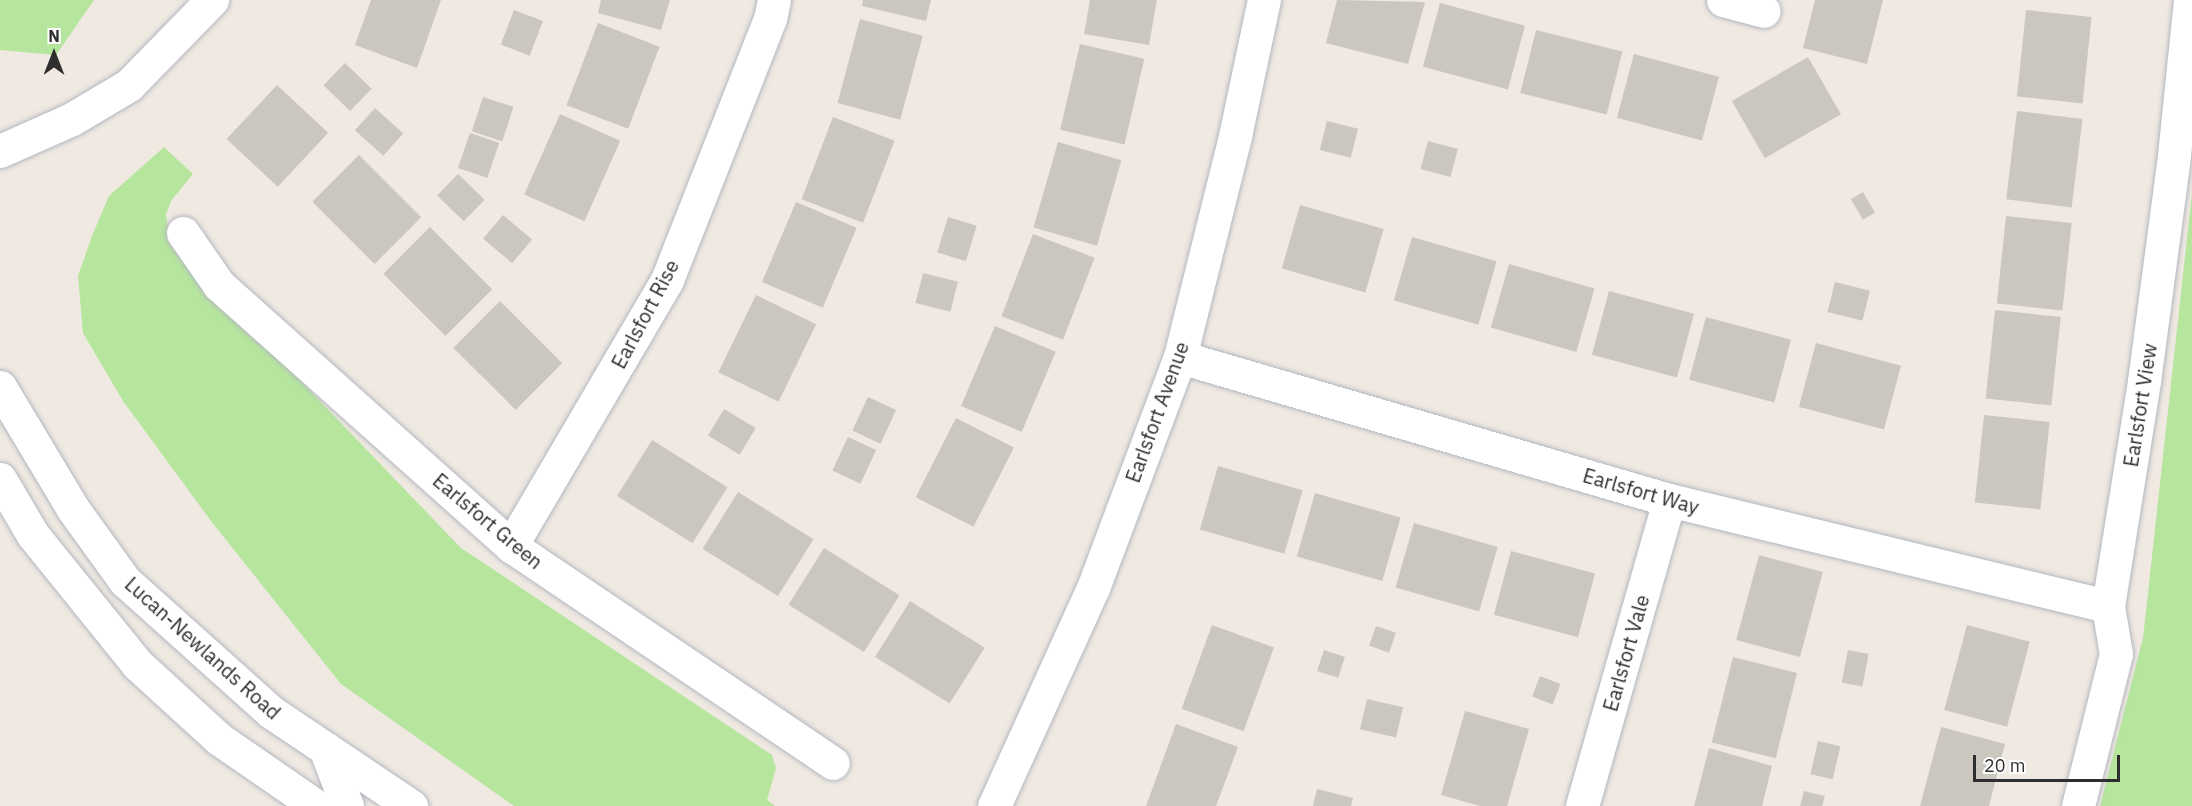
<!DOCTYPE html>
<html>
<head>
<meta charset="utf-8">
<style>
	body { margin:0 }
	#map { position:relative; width:2192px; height:806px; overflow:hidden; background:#efe9e1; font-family:"IBM Plex Sans",sans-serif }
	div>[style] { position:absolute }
	.green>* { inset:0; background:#b6e59e }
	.building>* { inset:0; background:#cbc7bf; transform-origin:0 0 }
	.roads { filter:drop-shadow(0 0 2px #b4b7c1) drop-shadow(0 0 2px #b4b7c1) }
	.minor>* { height:33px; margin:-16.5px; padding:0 16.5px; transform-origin:16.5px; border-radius:16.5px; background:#fff }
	span { translate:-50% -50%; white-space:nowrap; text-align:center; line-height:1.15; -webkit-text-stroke:4.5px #fff; paint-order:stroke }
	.street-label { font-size:20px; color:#2e2e2e }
	.north { position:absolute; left:24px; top:24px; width:60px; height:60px; -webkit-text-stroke:4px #fff; paint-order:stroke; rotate:0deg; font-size:16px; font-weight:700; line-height:24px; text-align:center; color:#2e2e2e }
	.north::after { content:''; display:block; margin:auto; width:21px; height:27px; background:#2e2e2e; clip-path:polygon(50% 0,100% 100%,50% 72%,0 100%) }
	.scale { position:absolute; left:1973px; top:755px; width:147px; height:27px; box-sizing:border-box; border:3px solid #2e2e2e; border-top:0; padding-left:8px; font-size:18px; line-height:21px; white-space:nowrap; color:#2e2e2e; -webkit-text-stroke:4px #fff; paint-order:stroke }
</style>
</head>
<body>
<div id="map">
	<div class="green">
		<div style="clip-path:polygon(0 0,94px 0,56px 55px,0 50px)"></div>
		<div style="clip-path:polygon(164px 147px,193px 174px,171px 201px,166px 214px,170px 245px,461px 548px,772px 755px,776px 768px,767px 800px,775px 806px,514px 806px,341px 684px,211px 521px,123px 401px,83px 333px,78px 276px,92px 236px,109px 196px)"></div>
		<div style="clip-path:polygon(2192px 193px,2192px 806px,2100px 806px,2143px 638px)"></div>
	</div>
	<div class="building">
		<div style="clip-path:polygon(371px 0,441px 0,417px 68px,355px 45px)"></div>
		<div style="clip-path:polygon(601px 0,670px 0,661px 30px,598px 13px)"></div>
		<div style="clip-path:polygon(863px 0,931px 0,926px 21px,862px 6px)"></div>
		<div style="clip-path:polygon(1090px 0,1157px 0,1149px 45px,1084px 34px)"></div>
		<div style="clip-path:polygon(1337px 0,1425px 2px,1408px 64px,1326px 43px)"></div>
		<div style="clip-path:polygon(1815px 0,1883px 0,1867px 64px,1803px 48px)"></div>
		<div style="left:1440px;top:3px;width:88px;height:66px;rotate:15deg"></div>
		<div style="left:514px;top:10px;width:31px;height:37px;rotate:21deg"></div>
		<div style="left:2026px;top:10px;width:66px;height:87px;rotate:6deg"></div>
		<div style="left:860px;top:19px;width:65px;height:87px;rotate:15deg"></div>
		<div style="left:598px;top:23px;width:66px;height:88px;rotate:21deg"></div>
		<div style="left:1536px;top:30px;width:89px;height:65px;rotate:14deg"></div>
		<div style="left:1080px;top:44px;width:66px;height:88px;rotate:13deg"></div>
		<div style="left:1634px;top:54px;width:88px;height:66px;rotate:15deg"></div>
		<div style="left:1808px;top:57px;width:66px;height:88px;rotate:60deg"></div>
		<div style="left:345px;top:63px;width:37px;height:31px;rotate:44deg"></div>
		<div style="left:277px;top:85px;width:70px;height:74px;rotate:43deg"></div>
		<div style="left:483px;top:97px;width:32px;height:36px;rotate:18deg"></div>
		<div style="left:375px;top:108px;width:38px;height:30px;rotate:42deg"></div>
		<div style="left:2017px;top:111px;width:66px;height:89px;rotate:7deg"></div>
		<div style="left:560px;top:114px;width:66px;height:88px;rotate:24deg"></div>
		<div style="left:833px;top:117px;width:66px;height:88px;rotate:21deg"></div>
		<div style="left:1327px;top:121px;width:32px;height:30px;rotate:14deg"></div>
		<div style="left:470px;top:133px;width:31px;height:37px;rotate:19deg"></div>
		<div style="left:1428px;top:141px;width:31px;height:29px;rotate:15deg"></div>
		<div style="left:1058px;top:142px;width:66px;height:89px;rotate:16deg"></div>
		<div style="left:359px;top:155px;width:88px;height:66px;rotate:45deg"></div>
		<div style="left:458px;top:174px;width:37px;height:30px;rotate:44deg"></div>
		<div style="left:1863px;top:192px;width:24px;height:14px;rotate:60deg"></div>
		<div style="left:796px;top:202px;width:66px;height:87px;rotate:23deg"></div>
		<div style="left:1300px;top:205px;width:87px;height:66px;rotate:16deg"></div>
		<div style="left:503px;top:215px;width:38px;height:31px;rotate:40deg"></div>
		<div style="left:2006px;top:216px;width:66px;height:88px;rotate:6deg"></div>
		<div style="left:948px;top:217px;width:30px;height:37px;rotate:17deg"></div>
		<div style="left:430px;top:227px;width:88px;height:66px;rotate:45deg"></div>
		<div style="left:1033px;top:234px;width:66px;height:88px;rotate:21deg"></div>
		<div style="left:1412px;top:237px;width:88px;height:66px;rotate:16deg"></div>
		<div style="left:1509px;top:264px;width:89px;height:66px;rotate:16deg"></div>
		<div style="left:923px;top:273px;width:36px;height:31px;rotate:14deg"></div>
		<div style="left:1835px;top:282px;width:36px;height:31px;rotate:14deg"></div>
		<div style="left:1609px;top:291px;width:88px;height:66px;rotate:15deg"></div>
		<div style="left:756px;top:295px;width:67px;height:86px;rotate:26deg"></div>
		<div style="left:500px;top:301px;width:88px;height:66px;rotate:45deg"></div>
		<div style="left:1995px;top:310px;width:66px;height:89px;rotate:6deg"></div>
		<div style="left:1706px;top:317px;width:88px;height:65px;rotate:15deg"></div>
		<div style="left:995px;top:326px;width:66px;height:87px;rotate:23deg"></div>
		<div style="left:1816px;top:343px;width:88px;height:66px;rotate:15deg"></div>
		<div style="left:868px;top:397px;width:31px;height:37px;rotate:25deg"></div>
		<div style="left:724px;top:409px;width:37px;height:31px;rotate:31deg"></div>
		<div style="left:1984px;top:415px;width:66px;height:88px;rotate:6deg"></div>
		<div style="left:956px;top:418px;width:65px;height:89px;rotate:27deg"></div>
		<div style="left:848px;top:437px;width:31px;height:37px;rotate:25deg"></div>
		<div style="left:652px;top:440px;width:89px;height:66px;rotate:32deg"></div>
		<div style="left:1218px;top:466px;width:88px;height:66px;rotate:16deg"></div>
		<div style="left:738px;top:492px;width:89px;height:67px;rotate:32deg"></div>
		<div style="left:1315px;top:493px;width:89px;height:66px;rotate:16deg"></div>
		<div style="left:1414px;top:523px;width:87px;height:67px;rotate:16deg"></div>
		<div style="left:824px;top:548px;width:89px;height:67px;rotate:32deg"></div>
		<div style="left:1511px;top:551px;width:87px;height:66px;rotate:15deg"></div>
		<div style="left:1759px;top:555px;width:66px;height:88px;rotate:15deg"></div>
		<div style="left:910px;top:601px;width:88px;height:66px;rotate:32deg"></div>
		<div style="left:1212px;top:625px;width:66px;height:89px;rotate:20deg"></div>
		<div style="left:1967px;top:625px;width:65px;height:88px;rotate:15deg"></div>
		<div style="left:1376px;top:626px;width:21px;height:21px;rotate:19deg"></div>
		<div style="left:1324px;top:650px;width:22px;height:22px;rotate:18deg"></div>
		<div style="left:1848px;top:650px;width:21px;height:33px;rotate:11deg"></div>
		<div style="left:1733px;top:657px;width:66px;height:88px;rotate:14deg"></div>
		<div style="left:1540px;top:676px;width:22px;height:22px;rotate:21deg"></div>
		<div style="left:1367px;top:699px;width:37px;height:31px;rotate:13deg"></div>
		<div style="clip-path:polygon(1465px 711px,1529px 729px,1507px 806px,1480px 806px,1441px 795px)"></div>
		<div style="clip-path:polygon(1176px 724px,1238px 747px,1216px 806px,1146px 806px)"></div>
		<div style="clip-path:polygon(1941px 727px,2005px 744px,1989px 806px,1920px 806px)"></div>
		<div style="left:1818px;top:741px;width:23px;height:34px;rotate:13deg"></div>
		<div style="clip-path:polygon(1709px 748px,1772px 766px,1762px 806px,1694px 806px)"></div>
		<div style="clip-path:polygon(1317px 789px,1353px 798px,1351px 806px,1313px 806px)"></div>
		<div style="clip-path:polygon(1804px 791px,1825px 796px,1822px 806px,1800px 806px)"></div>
	</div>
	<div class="roads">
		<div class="minor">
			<div style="left:1723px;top:0;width:42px;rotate:15deg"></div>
			<div style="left:0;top:151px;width:79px;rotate:-24deg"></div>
			<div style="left:72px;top:119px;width:66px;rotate:-30.8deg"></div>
			<div style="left:129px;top:85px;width:119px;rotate:-45.7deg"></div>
			<div style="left:183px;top:233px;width:63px;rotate:55.3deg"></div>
			<div style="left:219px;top:285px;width:392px;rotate:41.8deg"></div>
			<div style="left:511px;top:546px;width:388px;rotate:34deg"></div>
			<div style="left:1180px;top:357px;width:509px;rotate:16.3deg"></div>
			<div style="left:1669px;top:500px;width:452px;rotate:13.6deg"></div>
			<div style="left:0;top:387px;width:142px;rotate:59.1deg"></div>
			<div style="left:73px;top:509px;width:89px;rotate:54.2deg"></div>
			<div style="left:125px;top:581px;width:196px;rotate:41.9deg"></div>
			<div style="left:271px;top:712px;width:169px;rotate:33.9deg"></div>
			<div style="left:0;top:479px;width:65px;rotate:59.5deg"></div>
			<div style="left:33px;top:535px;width:166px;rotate:51.1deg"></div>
			<div style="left:137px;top:664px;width:111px;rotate:42.4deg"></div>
			<div style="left:219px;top:739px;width:118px;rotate:34.6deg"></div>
			<div style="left:511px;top:546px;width:308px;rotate:-59.6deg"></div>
			<div style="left:667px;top:280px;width:281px;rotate:-68.5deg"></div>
			<div style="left:770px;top:19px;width:19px;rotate:-78deg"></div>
			<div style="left:325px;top:748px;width:62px;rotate:69.2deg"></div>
			<div style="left:994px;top:806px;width:239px;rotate:-65.6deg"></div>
			<div style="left:1093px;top:588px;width:247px;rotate:-69.4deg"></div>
			<div style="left:1180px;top:357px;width:228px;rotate:-76deg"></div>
			<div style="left:1235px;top:136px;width:139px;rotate:-78deg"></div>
			<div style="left:1582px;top:806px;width:318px;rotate:-74.1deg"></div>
			<div style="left:2078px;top:806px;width:157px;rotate:-76deg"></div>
			<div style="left:2116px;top:654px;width:49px;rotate:-99.5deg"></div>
			<div style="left:2108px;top:606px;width:228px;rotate:-80.9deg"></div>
			<div style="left:2144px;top:381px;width:228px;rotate:-82.4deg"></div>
			<div style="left:2174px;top:155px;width:156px;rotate:-84.1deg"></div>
		</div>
	</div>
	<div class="street-label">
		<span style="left:645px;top:314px;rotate:-62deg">Earlsfort Rise</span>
		<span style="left:2140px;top:405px;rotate:-81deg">Earlsfort View</span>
		<span style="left:1157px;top:412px;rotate:-70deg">Earlsfort Avenue</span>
		<span style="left:1641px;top:491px;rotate:16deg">Earlsfort Way</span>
		<span style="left:488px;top:521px;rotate:40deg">Earlsfort Green</span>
		<span style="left:203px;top:648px;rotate:42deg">Lucan-Newlands Road</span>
		<span style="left:1626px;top:653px;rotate:-74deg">Earlsfort Vale</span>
	</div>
	<div class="north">N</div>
	<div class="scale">20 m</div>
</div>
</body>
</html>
